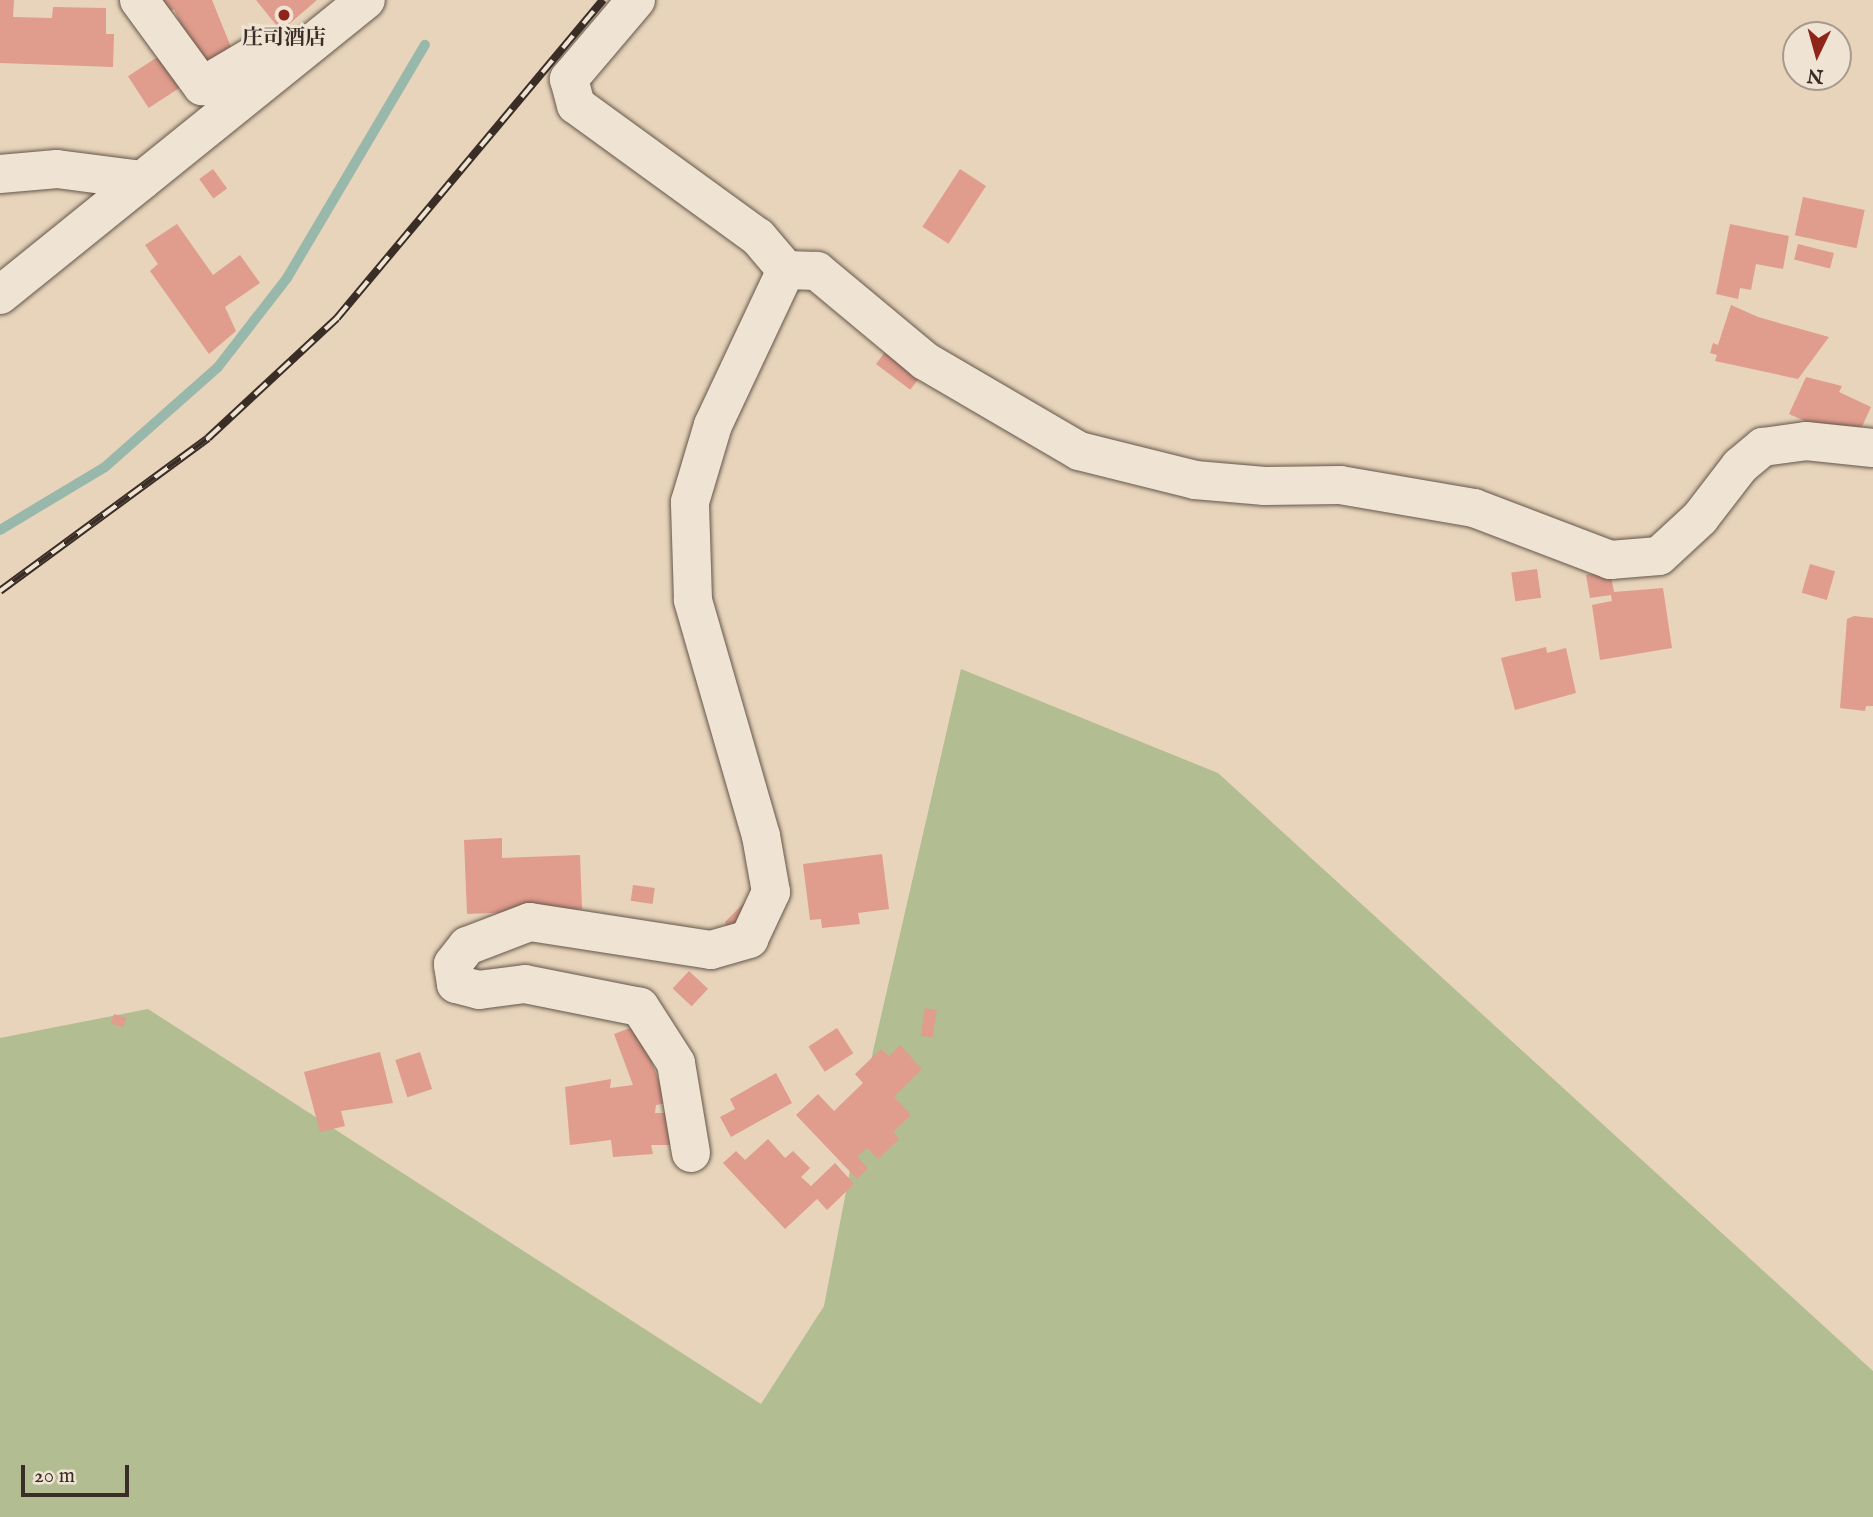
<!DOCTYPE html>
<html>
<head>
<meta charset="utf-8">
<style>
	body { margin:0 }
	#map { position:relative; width:1873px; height:1517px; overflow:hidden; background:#e7d4bb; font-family:"IM FELL English","Noto Serif JP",serif }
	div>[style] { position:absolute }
	.green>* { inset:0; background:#b3bd92 }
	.stream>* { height:10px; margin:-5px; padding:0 5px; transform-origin:5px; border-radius:5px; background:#97b8ab }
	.building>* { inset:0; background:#e09c8c; transform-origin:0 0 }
	.roads { filter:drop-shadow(0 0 2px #65574a) drop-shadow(0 0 2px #65574a) }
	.minor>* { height:38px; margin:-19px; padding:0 19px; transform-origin:19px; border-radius:19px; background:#efe3d3 }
	.tertiary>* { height:38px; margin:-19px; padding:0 19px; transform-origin:19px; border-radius:19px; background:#efe3d3 }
	.rail>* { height:8px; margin-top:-4px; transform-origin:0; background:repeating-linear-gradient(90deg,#efe3d3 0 16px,#3a2d25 0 32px); box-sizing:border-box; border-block:2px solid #3a2d25 }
	.dots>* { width:19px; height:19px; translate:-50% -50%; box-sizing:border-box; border:4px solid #efe3d3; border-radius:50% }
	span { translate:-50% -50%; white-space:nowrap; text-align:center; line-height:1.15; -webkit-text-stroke:6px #efe3d3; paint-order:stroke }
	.poi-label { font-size:21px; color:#3a2d25; font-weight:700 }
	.north { position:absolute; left:1782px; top:21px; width:70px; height:70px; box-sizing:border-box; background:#efe3d3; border:2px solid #a79a8d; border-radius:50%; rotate:185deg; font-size:19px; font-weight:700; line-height:28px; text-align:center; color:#3a2d25 }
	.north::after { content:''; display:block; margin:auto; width:24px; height:32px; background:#8f2418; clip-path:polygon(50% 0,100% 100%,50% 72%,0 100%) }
	.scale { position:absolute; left:21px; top:1465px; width:108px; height:32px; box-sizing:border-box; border:4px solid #3a2d25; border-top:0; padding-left:9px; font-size:21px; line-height:24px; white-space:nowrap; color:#3a2d25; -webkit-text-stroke:5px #efe3d3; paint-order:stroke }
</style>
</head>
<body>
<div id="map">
	<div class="green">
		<div style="clip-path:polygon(961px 669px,1218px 773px,1873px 1371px,1873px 1517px,0 1517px,0 1038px,148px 1009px,761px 1404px,824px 1306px,873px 1051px)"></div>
	</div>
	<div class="stream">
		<div style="left:0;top:530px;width:122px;rotate:-31deg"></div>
		<div style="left:105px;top:467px;width:151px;rotate:-41.5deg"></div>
		<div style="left:218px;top:367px;width:113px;rotate:-52.2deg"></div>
		<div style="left:287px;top:278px;width:271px;rotate:-59.4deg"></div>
	</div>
	<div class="building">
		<div style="clip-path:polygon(0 0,14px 0,13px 17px,52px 18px,53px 7px,106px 8px,106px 34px,114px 34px,113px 67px,0 63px)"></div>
		<div style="clip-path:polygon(160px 0,212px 0,233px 52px,199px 66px,174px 9px,166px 13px)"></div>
		<div style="clip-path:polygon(256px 0,317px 0,281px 31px)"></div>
		<div style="left:159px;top:56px;width:38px;height:37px;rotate:57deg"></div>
		<div style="left:213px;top:169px;width:24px;height:17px;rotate:54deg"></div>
		<div style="left:960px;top:169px;width:31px;height:69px;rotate:33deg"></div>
		<div style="left:1803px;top:197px;width:63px;height:39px;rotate:12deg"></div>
		<div style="clip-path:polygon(177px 224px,213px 275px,240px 255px,260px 283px,225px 307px,236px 331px,209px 354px,150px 271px,158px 264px,145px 245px)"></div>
		<div style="clip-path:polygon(1730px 224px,1789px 236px,1783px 269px,1756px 264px,1751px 290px,1740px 288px,1738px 299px,1716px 294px)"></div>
		<div style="left:1798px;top:244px;width:37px;height:16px;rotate:14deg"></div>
		<div style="clip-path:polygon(1731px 305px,1758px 317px,1829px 337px,1798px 379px,1715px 361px,1717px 355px,1710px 353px,1713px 343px,1718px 345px)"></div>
		<div style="left:888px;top:348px;width:43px;height:20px;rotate:37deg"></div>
		<div style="clip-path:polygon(1806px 377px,1842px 386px,1839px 392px,1871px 407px,1854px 444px,1802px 427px,1805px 421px,1789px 414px)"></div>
		<div style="left:1810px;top:564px;width:26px;height:30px;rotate:16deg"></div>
		<div style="left:1537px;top:569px;width:29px;height:26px;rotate:82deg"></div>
		<div style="clip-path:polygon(1610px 571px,1614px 592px,1663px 588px,1672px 648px,1600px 660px,1592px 605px,1612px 601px,1611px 595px,1590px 598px,1586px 575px)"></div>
		<div style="clip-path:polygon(1854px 616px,1873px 618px,1873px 706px,1866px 706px,1865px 711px,1840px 708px,1847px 619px)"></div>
		<div style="clip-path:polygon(1546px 647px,1547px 653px,1566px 648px,1576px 693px,1515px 710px,1501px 658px)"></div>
		<div style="clip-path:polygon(502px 838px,502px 858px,580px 855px,582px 909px,467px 914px,464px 840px)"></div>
		<div style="clip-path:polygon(882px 854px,889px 909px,858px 913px,860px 924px,822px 928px,821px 919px,810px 920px,803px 864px)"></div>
		<div style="left:633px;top:885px;width:22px;height:16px;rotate:8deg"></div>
		<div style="clip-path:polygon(749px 898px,731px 938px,725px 922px)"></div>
		<div style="left:689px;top:971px;width:26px;height:24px;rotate:43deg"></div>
		<div style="left:925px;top:1008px;width:12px;height:28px;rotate:9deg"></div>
		<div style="left:114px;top:1014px;width:13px;height:10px;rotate:18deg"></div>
		<div style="clip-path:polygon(638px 1025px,667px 1103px,656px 1105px,655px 1113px,678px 1113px,678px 1145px,651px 1145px,653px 1154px,613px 1157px,611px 1140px,570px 1145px,565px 1087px,611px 1079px,610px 1088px,633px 1085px,614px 1034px)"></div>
		<div style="left:837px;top:1028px;width:30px;height:34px;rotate:57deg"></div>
		<div style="clip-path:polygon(900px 1045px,922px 1069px,894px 1097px,911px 1115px,893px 1132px,899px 1139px,878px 1159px,867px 1148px,857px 1157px,868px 1168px,857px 1179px,796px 1115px,818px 1094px,834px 1111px,863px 1083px,855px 1074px,881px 1049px,889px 1056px)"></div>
		<div style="clip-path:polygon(380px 1052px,393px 1103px,341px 1111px,345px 1126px,320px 1132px,304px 1072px)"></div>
		<div style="left:420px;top:1052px;width:39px;height:26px;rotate:72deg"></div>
		<div style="clip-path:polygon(776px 1073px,792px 1103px,731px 1137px,720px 1117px,735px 1109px,730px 1099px)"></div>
		<div style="clip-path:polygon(768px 1139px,785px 1158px,793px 1151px,810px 1168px,801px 1177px,811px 1186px,835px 1163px,854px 1184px,827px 1210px,817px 1199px,785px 1229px,723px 1163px,736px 1151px,745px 1160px)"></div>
	</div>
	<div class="roads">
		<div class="minor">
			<div style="left:139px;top:0;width:107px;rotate:53.8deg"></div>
			<div style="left:202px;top:86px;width:65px;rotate:-30.5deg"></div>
			<div style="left:258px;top:53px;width:26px;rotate:51deg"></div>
			<div style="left:636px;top:0;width:104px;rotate:130.3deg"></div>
			<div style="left:569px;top:79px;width:27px;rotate:75deg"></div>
			<div style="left:576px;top:105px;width:225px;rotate:36deg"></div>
			<div style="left:758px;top:237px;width:43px;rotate:49.7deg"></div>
			<div style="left:786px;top:270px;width:31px;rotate:2deg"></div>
			<div style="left:817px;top:271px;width:141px;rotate:39.8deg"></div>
			<div style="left:925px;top:361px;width:178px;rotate:30.3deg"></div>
			<div style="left:1079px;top:451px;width:120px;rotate:14deg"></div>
			<div style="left:1195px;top:480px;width:70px;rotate:4.9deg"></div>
			<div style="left:1265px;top:486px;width:75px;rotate:-0.8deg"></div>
			<div style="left:1340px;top:485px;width:136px;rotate:9.7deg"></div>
			<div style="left:1474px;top:508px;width:146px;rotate:20.9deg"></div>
			<div style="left:1610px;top:560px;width:49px;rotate:-4.7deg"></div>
			<div style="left:1659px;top:556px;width:56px;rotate:-42.8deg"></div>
			<div style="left:1700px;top:518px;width:66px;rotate:-52.4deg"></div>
			<div style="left:1740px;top:466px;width:30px;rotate:-40deg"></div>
			<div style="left:1763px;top:447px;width:43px;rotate:-7.9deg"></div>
			<div style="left:1806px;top:441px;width:67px;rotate:6deg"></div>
			<div style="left:0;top:174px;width:57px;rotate:-5deg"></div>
			<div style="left:57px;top:169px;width:86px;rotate:7.4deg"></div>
			<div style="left:691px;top:1153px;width:91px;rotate:-99.5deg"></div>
			<div style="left:676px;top:1063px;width:67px;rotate:-122.7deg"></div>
			<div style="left:640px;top:1007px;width:117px;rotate:-168.7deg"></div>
			<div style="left:525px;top:984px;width:46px;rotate:172.6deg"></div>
			<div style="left:479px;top:990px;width:24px;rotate:-165deg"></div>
			<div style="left:456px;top:984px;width:20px;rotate:-99deg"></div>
			<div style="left:453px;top:964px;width:23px;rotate:-52deg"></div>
			<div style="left:467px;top:946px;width:67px;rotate:-20.9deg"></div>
			<div style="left:530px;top:922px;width:183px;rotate:8.8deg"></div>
			<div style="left:711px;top:950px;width:40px;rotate:-16deg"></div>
			<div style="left:749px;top:939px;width:52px;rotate:-64.9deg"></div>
			<div style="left:771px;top:892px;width:57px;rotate:-100.1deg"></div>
			<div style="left:761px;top:836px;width:246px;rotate:-106.1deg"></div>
			<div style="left:693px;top:600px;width:98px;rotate:-91.8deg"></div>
			<div style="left:690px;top:502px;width:80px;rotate:-73.4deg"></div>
			<div style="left:713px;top:425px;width:171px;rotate:-64.8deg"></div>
		</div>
		<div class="tertiary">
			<div style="left:0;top:295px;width:470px;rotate:-38.9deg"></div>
		</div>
	</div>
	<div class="rail">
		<div style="left:0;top:591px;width:258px;rotate:-36.3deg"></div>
		<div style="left:208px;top:438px;width:176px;rotate:-42.9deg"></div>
		<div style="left:337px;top:318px;width:415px;rotate:-50.1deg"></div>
	</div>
	<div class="dots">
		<div style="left:284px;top:15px;background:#8f2418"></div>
	</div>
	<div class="poi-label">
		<span style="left:284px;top:39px">庄司酒店</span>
	</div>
	<div class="north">N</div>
	<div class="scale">20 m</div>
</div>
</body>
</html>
